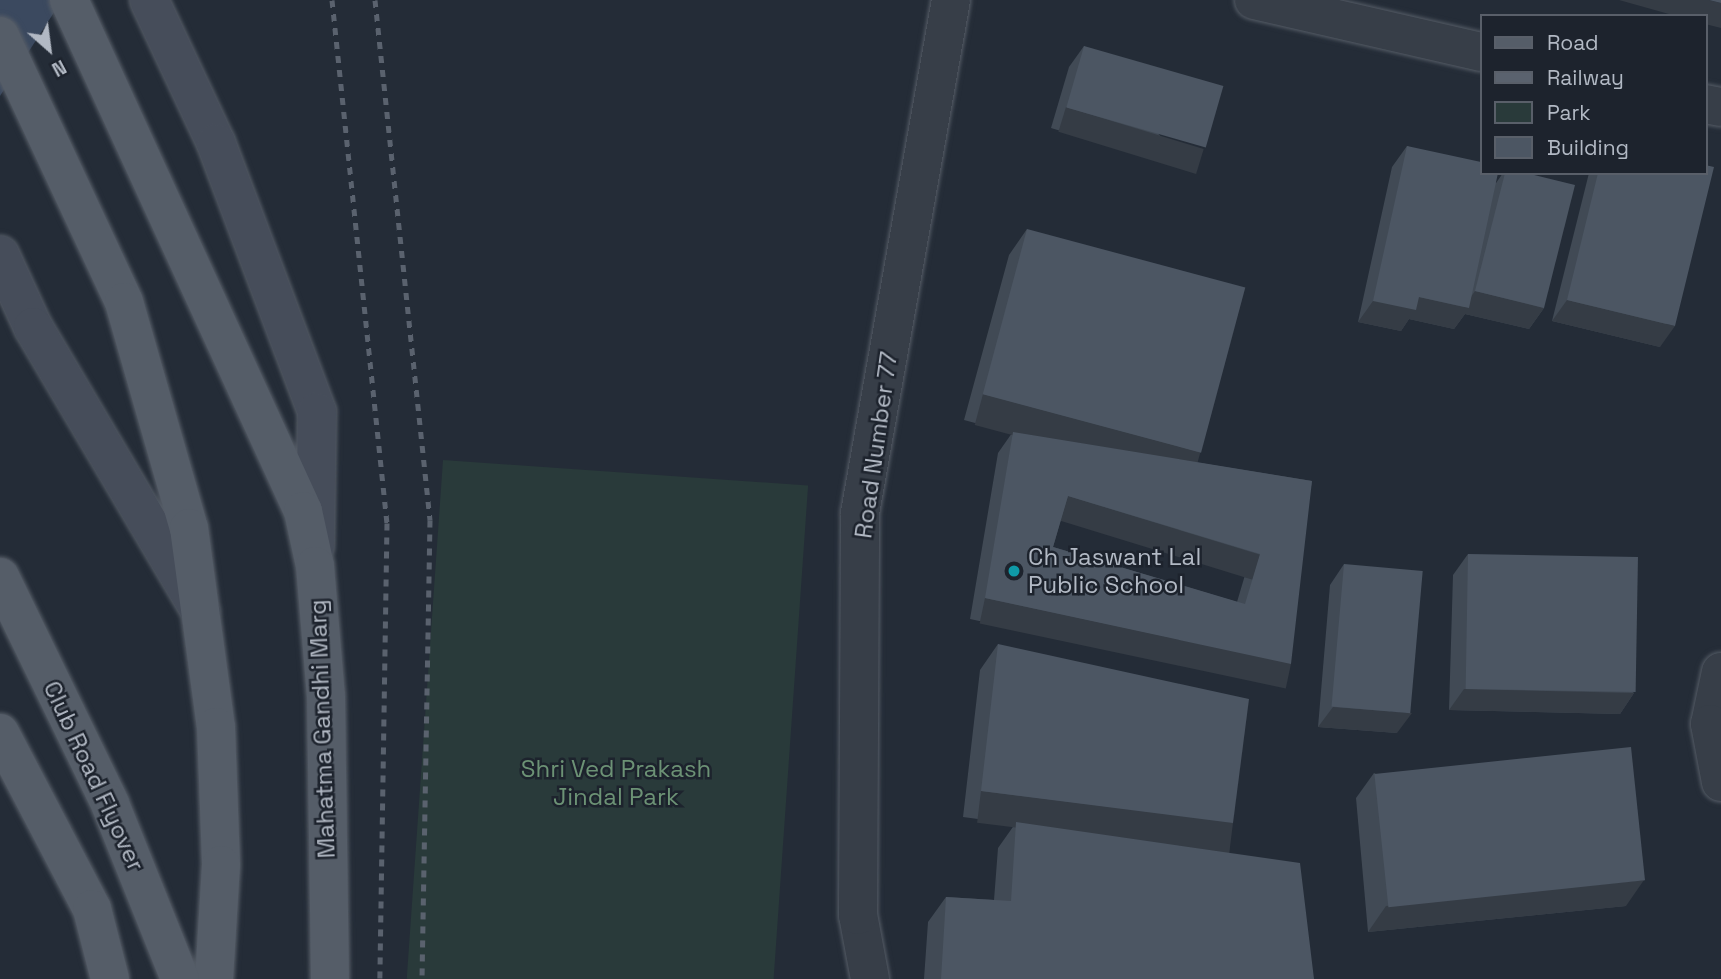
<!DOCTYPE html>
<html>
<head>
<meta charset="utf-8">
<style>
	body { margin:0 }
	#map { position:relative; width:1721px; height:979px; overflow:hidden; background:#242c37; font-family:"Space Grotesk",sans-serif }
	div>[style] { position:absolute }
	.green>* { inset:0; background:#293a3a; transform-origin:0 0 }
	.water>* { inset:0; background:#3b495f }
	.roads { filter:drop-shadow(0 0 2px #555c66) drop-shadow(0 0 2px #555c66) }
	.minor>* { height:38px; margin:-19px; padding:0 19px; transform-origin:19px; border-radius:19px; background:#373e48 }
	.secondary>* { height:38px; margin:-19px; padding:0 19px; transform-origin:19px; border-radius:19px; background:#464d5a }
	.primary>* { height:38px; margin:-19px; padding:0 19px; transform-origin:19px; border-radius:19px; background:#555d68 }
	.rail>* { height:5px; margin-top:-2.5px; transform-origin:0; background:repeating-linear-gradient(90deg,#5a626e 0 7px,transparent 0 14px) }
	.wall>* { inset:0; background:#414a55 }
	.shaded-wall>* { inset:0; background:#353c45; transform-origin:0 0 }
	.building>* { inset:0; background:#4c5663; transform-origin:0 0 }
	.dots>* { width:19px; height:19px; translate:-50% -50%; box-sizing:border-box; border:4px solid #1d232d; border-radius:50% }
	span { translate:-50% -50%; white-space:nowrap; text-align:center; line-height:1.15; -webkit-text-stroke:5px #1d232d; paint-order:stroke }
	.street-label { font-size:24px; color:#b2b9c4 }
	.poi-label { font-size:24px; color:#b2b9c4 }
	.left { translate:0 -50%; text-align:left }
	.park-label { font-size:24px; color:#6c9275 }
	.legend { position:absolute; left:1480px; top:14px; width:228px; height:161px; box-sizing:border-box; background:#1d232d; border:2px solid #595f69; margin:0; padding:9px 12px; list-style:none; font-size:21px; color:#b2b9c4 }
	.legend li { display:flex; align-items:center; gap:14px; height:35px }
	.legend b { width:35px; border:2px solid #595f69 }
	.north { position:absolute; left:14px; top:14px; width:70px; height:70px; -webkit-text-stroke:5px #1d232d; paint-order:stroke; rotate:152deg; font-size:19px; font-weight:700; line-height:28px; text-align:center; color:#b2b9c4 }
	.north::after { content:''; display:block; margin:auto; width:24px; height:32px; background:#b2b9c4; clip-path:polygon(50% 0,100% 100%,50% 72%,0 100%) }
</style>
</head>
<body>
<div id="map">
	<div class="green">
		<div style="left:443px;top:460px;width:366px;height:520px;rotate:4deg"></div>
	</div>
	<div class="water">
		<div style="clip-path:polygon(0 0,62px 0,0 96px)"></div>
	</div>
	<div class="roads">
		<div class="minor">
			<div style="left:1254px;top:0;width:233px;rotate:12.9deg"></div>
			<div style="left:1705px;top:104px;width:16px;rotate:11deg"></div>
			<div style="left:1721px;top:672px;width:53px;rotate:101.9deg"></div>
			<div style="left:1710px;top:724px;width:59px;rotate:79.3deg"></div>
			<div style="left:870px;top:979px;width:65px;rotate:-100.6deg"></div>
			<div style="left:858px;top:915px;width:402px;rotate:-89.7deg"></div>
			<div style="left:860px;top:513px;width:521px;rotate:-79.94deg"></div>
		</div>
		<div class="secondary">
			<div style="left:149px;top:0;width:158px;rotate:64.9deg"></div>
			<div style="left:216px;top:143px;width:287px;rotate:69.4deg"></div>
			<div style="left:317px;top:412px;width:134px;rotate:90.9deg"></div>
			<div style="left:0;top:255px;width:79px;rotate:65.4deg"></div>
			<div style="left:33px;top:327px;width:331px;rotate:59.5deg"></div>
		</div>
		<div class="primary">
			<div style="left:69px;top:0;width:562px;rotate:65.4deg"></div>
			<div style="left:303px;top:511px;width:56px;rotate:77.7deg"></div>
			<div style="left:315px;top:566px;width:130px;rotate:85.2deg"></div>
			<div style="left:326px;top:696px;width:283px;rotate:89.2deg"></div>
			<div style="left:0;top:36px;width:293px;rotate:65deg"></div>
			<div style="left:124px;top:302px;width:235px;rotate:74deg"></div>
			<div style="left:189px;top:528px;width:201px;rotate:82.3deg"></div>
			<div style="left:216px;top:727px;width:138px;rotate:87.9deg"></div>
			<div style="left:221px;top:865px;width:114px;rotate:93.5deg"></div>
			<div style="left:0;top:577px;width:252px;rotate:64.1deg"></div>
			<div style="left:110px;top:804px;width:188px;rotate:68.2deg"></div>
			<div style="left:0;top:733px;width:199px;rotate:62.4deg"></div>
			<div style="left:92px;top:909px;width:72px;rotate:75.6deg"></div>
		</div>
	</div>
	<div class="rail">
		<div style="left:332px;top:0;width:526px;rotate:84deg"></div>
		<div style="left:387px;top:523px;width:456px;rotate:90.9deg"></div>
		<div style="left:375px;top:0;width:523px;rotate:83.96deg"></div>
		<div style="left:430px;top:520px;width:459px;rotate:91deg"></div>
	</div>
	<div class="wall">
		<div style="clip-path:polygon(1084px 46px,1189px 170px,1051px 128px,1069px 67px)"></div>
		<div style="clip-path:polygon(1407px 146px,1496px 183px,1503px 173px,1526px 173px,1544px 308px,1529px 329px,1465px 314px,1454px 329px,1409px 319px,1401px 331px,1358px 322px,1392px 167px)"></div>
		<div style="clip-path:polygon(1589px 173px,1705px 173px,1660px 347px,1552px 321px)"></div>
		<div style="clip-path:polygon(evenodd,1027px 229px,1200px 453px,1194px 462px,1312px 481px,1276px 685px,970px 619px,998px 453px,1012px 433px,964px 420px,1009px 255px,1027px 229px,1061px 519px,1245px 575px,1237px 602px,1053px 547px,1061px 519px)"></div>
		<div style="clip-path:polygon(1468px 554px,1634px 693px,1620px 714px,1449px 710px,1453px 575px)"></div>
		<div style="clip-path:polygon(1344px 564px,1397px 733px,1318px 727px,1330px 585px)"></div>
		<div style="clip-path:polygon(998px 644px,1233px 823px,1215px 849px,1114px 836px,1314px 979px,924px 979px,928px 922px,946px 897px,994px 900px,998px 848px,1015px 824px,963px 817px,980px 670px)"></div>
		<div style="clip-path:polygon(1374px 773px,1626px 906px,1368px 932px,1356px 798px)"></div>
	</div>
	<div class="shaded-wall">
		<div style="clip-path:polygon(1619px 0,1709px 0,1721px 3px,1721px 28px,1705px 24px,1705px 16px,1676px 16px)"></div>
		<div style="left:1066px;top:107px;width:144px;height:26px;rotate:17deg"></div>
		<div style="clip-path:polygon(1475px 291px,1544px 308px,1529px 329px,1465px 314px,1454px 329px,1409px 319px,1401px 331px,1358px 322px,1373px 301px,1419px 297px,1464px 307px)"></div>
		<div style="clip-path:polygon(1567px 300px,1675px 326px,1660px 347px,1552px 321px)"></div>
		<div style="left:983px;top:394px;width:225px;height:32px;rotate:15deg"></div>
		<div style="left:1068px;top:496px;width:201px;height:26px;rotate:17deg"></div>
		<div style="left:985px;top:598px;width:313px;height:26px;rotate:12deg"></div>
		<div style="clip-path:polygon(1464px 689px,1634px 693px,1620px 714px,1449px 710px)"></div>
		<div style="clip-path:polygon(1333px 707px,1412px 713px,1397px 733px,1318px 727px)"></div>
		<div style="left:981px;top:791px;width:254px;height:32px;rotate:7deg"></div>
		<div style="clip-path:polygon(1644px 880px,1626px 906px,1368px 932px,1386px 906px)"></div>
	</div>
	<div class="building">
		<div style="clip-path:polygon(1709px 0,1721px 0,1721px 3px)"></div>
		<div style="left:1084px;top:46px;width:145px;height:64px;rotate:16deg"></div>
		<div style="clip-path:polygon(1407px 146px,1481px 162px,1481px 173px,1498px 173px,1469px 308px,1419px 297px,1416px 310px,1373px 301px)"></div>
		<div style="clip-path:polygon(1705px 165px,1714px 167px,1675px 326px,1567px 300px,1598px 173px,1705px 173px)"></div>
		<div style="clip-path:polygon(1505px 173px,1526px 173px,1575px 185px,1544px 308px,1475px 291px)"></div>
		<div style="left:1027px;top:229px;width:226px;height:171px;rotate:15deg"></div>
		<div style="clip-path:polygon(evenodd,1013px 432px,1312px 481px,1291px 664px,985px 598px,1013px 432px,1068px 496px,1260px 554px,1245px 604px,1053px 547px,1068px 496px)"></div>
		<div style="left:1468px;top:554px;width:170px;height:135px;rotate:1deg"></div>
		<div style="left:1344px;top:564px;width:79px;height:143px;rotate:5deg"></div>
		<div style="clip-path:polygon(998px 644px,1249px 699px,1233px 823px,981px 791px)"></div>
		<div style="left:1631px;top:747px;width:134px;height:258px;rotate:84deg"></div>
		<div style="clip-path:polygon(1016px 822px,1300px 863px,1314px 979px,941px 979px,946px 897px,1011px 901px)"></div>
	</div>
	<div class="dots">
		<div style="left:1014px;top:571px;background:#0f9aa8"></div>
	</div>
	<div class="street-label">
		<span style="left:876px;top:445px;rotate:-82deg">Road Number 77</span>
		<span style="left:322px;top:729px;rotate:-92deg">Mahatma Gandhi Marg</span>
		<span style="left:94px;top:776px;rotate:65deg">Club Road Flyover</span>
	</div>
	<div class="poi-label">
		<span class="left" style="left:1028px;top:571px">Ch Jaswant Lal<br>Public School</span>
	</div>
	<div class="park-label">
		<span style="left:616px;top:783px">Shri Ved Prakash<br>Jindal Park</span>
	</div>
	<ul class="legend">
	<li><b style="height:9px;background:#555d68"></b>Road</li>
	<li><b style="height:9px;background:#5a626e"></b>Railway</li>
	<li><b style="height:19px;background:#293a3a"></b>Park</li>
	<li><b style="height:19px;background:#4c5663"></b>Building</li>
	</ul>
	<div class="north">N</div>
</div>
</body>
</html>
